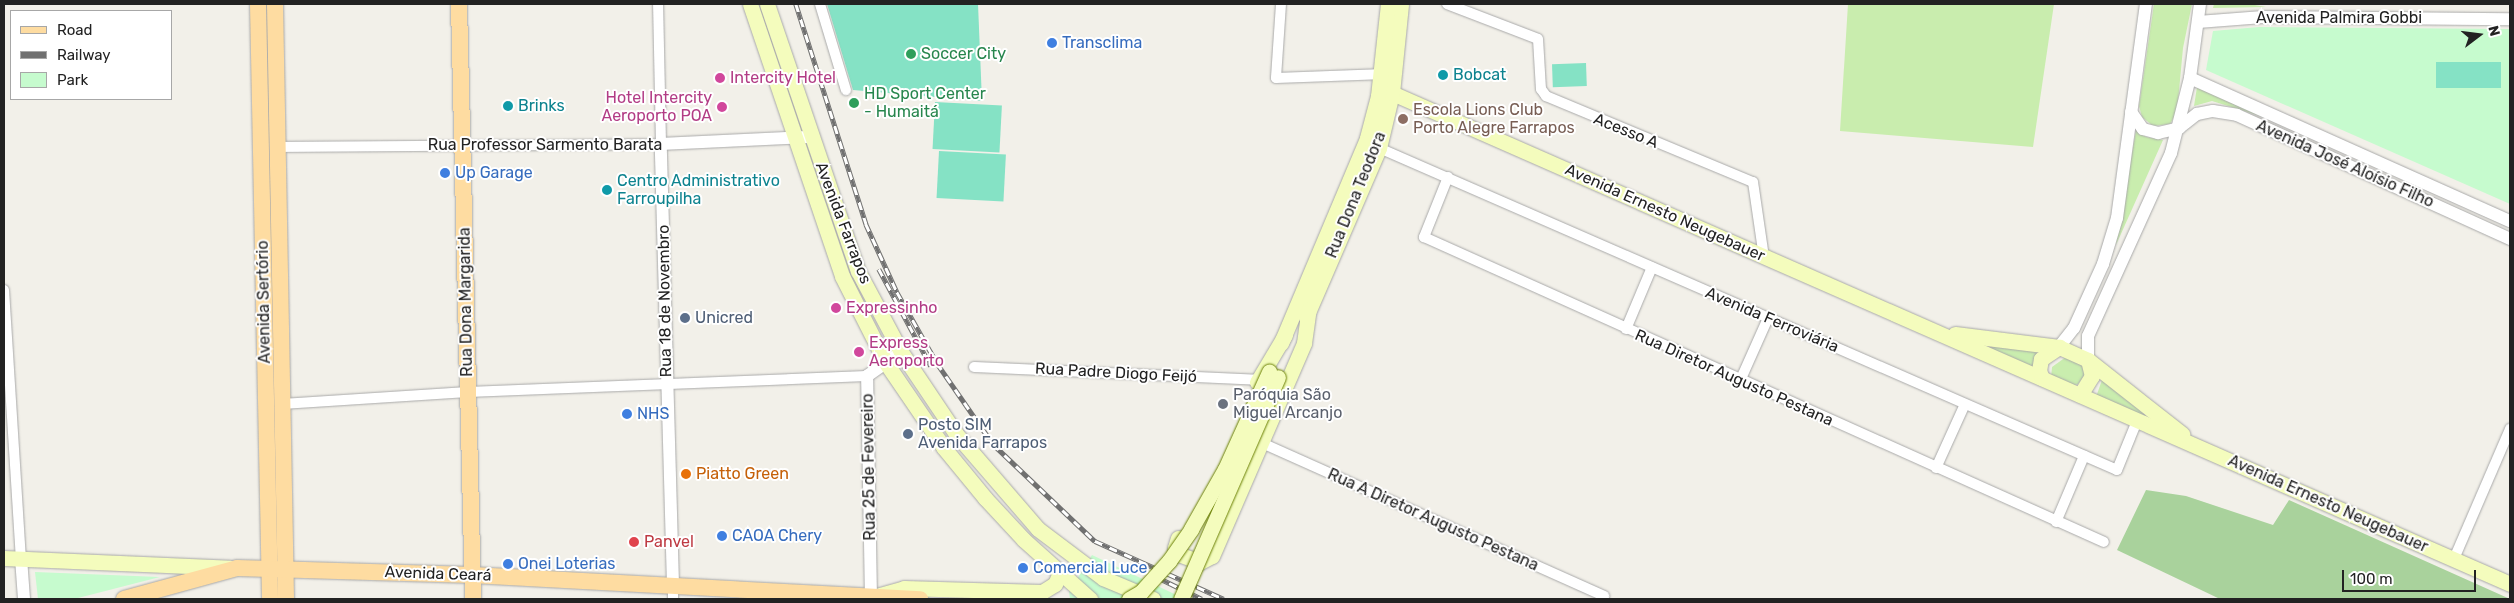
<!DOCTYPE html>
<html>
<head>
<meta charset="utf-8">
<style>
	body { margin:0 }
	#map { position:relative; width:2514px; height:603px; overflow:hidden; background:#f2f0e9; font-family:Rubik,sans-serif }
	div>[style] { position:absolute }
	.grass>* { inset:0; background:#c9edae }
	.forest>* { inset:0; background:#a9d29c }
	.park>* { inset:0; background:#c6fbce }
	.pitch>* { inset:0; background:#85e2c5; transform-origin:0 0 }
	.roads { filter:drop-shadow(0 0 1px #a9a9a9) drop-shadow(0 0 1px #a9a9a9) }
	.minor>* { height:10px; margin:-5px; padding:0 5px; transform-origin:5px; border-radius:5px; background:#fff }
	.tertiary>* { height:12px; margin:-6px; padding:0 6px; transform-origin:6px; border-radius:6px; background:#fff }
	.secondary>* { height:15px; margin:-7.5px; padding:0 7.5px; transform-origin:7.5px; border-radius:7.5px; background:#f4fcbd }
	.primary>* { height:16px; margin:-8px; padding:0 8px; transform-origin:8px; border-radius:8px; background:#fedca1 }
	.rail>* { height:4.5px; margin-top:-2.25px; transform-origin:0; background:repeating-linear-gradient(90deg,#fff 0 8px,#707070 0 16px); box-sizing:border-box; border-block:1px solid #707070 }
	.bridges { filter:drop-shadow(0 0 1px #6a8002) drop-shadow(0 0 1px #6a8002) }
	.secondary-bridge>* { height:15px; margin:-7.5px; padding:0 7.5px; transform-origin:7.5px; border-radius:7.5px; background:#f4fcbd }
	.dots>* { width:14px; height:14px; translate:-50% -50%; box-sizing:border-box; border:2px solid #fff; border-radius:50% }
	span { translate:-50% -50%; white-space:nowrap; text-align:center; line-height:1.15; -webkit-text-stroke:4px #fff; paint-order:stroke }
	.street-label { font-size:16px; color:#222 }
	.shop-label { font-size:16px; color:#366cbe }
	.left { translate:0 -50%; text-align:left }
	.leisure-label { font-size:16px; color:#27864d }
	.culture-label { font-size:16px; color:#0d838f }
	.hotel-label { font-size:16px; color:#b23c85 }
	.right { translate:-100% -50%; text-align:right }
	.education-label { font-size:16px; color:#785e54 }
	.service-label { font-size:16px; color:#4e5e75 }
	.worship-label { font-size:16px; color:#5b616d }
	.food-label { font-size:16px; color:#c56008 }
	.health-label { font-size:16px; color:#be3a42 }
	.frame { position:absolute; inset:0; border:5px solid #222; pointer-events:none }
	.legend { position:absolute; left:10px; top:10px; width:162px; height:90px; box-sizing:border-box; background:#fff; border:1px solid #a7a7a7; margin:0; padding:6px 9px; list-style:none; font-size:15px; color:#222 }
	.legend li { display:flex; align-items:center; gap:10px; height:25px }
	.legend b { width:25px; border:1px solid #a7a7a7 }
	.north { position:absolute; left:2454px; top:10px; width:50px; height:50px; -webkit-text-stroke:4px #fff; paint-order:stroke; rotate:75deg; font-size:14px; font-weight:700; line-height:20px; text-align:center; color:#222 }
	.north::after { content:''; display:block; margin:auto; width:18px; height:22px; background:#222; clip-path:polygon(50% 0,100% 100%,50% 72%,0 100%) }
	.scale { position:absolute; left:2342px; top:570px; width:134px; height:22px; box-sizing:border-box; border:2px solid #222; border-top:0; padding-left:6px; font-size:15px; line-height:18px; white-space:nowrap; color:#222; -webkit-text-stroke:4px #fff; paint-order:stroke }
</style>
</head>
<body>
<div id="map">
	<div class="grass">
		<div style="clip-path:polygon(1848px 4px,2054px 4px,2033px 147px,1840px 131px)"></div>
		<div style="clip-path:polygon(2154px 4px,2192px 4px,2183px 48px,2177px 112px,2170px 124px,2153px 126px,2142px 117px,2139px 106px)"></div>
		<div style="clip-path:polygon(2214px 4px,2249px 4px,2266px 7px,2213px 8px)"></div>
		<div style="clip-path:polygon(2197px 87px,2270px 119px,2212px 101px,2194px 106px)"></div>
		<div style="clip-path:polygon(2136px 130px,2146px 137px,2163px 140px,2116px 245px)"></div>
		<div style="clip-path:polygon(1981px 346px,2046px 350px,2033px 371px)"></div>
		<div style="clip-path:polygon(2070px 354px,2084px 361px,2087px 373px,2078px 384px,2069px 387px,2051px 378px,2052px 367px)"></div>
		<div style="clip-path:polygon(2102px 380px,2153px 421px,2096px 397px)"></div>
	</div>
	<div class="forest">
		<div style="clip-path:polygon(2146px 490px,2186px 496px,2273px 525px,2289px 500px,2510px 599px,2220px 599px,2117px 550px)"></div>
	</div>
	<div class="park">
		<div style="clip-path:polygon(2259px 27px,2510px 29px,2510px 204px,2206px 70px,2213px 31px)"></div>
		<div style="clip-path:polygon(1092px 555px,1185px 599px,1070px 599px,1069px 592px)"></div>
		<div style="clip-path:polygon(35px 572px,160px 577px,74px 599px,38px 599px)"></div>
	</div>
	<div class="pitch">
		<div style="clip-path:polygon(827px 4px,978px 4px,982px 101px,853px 90px)"></div>
		<div style="left:2501px;top:62px;width:26px;height:65px;rotate:90deg"></div>
		<div style="left:1586px;top:63px;width:23px;height:34px;rotate:88deg"></div>
		<div style="left:935px;top:102px;width:67px;height:47px;rotate:3deg"></div>
		<div style="left:939px;top:151px;width:67px;height:47px;rotate:3deg"></div>
	</div>
	<div class="roads">
		<div class="minor">
			<div style="left:820px;top:4px;width:90px;rotate:73.2deg"></div>
			<div style="left:1281px;top:4px;width:74px;rotate:93.9deg"></div>
			<div style="left:1276px;top:78px;width:109px;rotate:-2.1deg"></div>
			<div style="left:1447px;top:4px;width:97px;rotate:21deg"></div>
			<div style="left:1538px;top:39px;width:50px;rotate:86.6deg"></div>
			<div style="left:1541px;top:89px;width:9px;rotate:54deg"></div>
			<div style="left:1546px;top:96px;width:224px;rotate:22.6deg"></div>
			<div style="left:1753px;top:182px;width:76px;rotate:81.7deg"></div>
			<div style="left:277px;top:147px;width:384px;rotate:-0.4deg"></div>
			<div style="left:661px;top:144px;width:140px;rotate:-91.2deg"></div>
			<div style="left:1379px;top:148px;width:805px;rotate:23.57deg"></div>
			<div style="left:2117px;top:470px;width:53px;rotate:-67.8deg"></div>
			<div style="left:1448px;top:177px;width:65px;rotate:111.8deg"></div>
			<div style="left:1424px;top:237px;width:745px;rotate:24.16deg"></div>
			<div style="left:4px;top:290px;width:269px;rotate:86.4deg"></div>
			<div style="left:1626px;top:329px;width:67px;rotate:-67.2deg"></div>
			<div style="left:974px;top:367px;width:284px;rotate:2.6deg"></div>
			<div style="left:1740px;top:381px;width:69px;rotate:-66deg"></div>
			<div style="left:282px;top:404px;width:186px;rotate:-3.7deg"></div>
			<div style="left:468px;top:392px;width:399px;rotate:-2.3deg"></div>
			<div style="left:1262px;top:443px;width:375px;rotate:24.1deg"></div>
			<div style="left:1936px;top:468px;width:70px;rotate:-65.6deg"></div>
			<div style="left:2056px;top:522px;width:72px;rotate:-67deg"></div>
			<div style="left:2454px;top:559px;width:142px;rotate:-66.7deg"></div>
			<div style="left:673px;top:585px;width:14px;rotate:90deg"></div>
		</div>
		<div class="tertiary">
			<div style="left:2198px;top:22px;width:65px;rotate:-4.4deg"></div>
			<div style="left:2263px;top:17px;width:247px;rotate:0.5deg"></div>
			<div style="left:2190px;top:78px;width:350px;rotate:24.1deg"></div>
			<div style="left:2131px;top:112px;width:21px;rotate:55deg"></div>
			<div style="left:2143px;top:129px;width:16px;rotate:15deg"></div>
			<div style="left:2158px;top:133px;width:22px;rotate:-13deg"></div>
			<div style="left:2179px;top:128px;width:23px;rotate:-38deg"></div>
			<div style="left:2197px;top:114px;width:16px;rotate:-11deg"></div>
			<div style="left:2213px;top:111px;width:24px;rotate:9deg"></div>
			<div style="left:2237px;top:115px;width:300px;rotate:24.4deg"></div>
			<div style="left:2059px;top:347px;width:24px;rotate:-52deg"></div>
			<div style="left:2074px;top:328px;width:70px;rotate:-65.6deg"></div>
			<div style="left:2103px;top:264px;width:48px;rotate:-73.1deg"></div>
			<div style="left:2117px;top:218px;width:216px;rotate:-82.3deg"></div>
			<div style="left:2088px;top:360px;width:24px;rotate:-90deg"></div>
			<div style="left:2088px;top:336px;width:201px;rotate:-65.6deg"></div>
			<div style="left:2171px;top:153px;width:77px;rotate:-75.8deg"></div>
			<div style="left:2190px;top:78px;width:75px;rotate:-82.3deg"></div>
			<div style="left:21px;top:558px;width:41px;rotate:85.8deg"></div>
			<div style="left:673px;top:585px;width:441px;rotate:-91.6deg"></div>
			<div style="left:661px;top:144px;width:151px;rotate:-2.7deg"></div>
			<div style="left:871px;top:599px;width:223px;rotate:-91deg"></div>
			<div style="left:867px;top:376px;width:42px;rotate:-35.2deg"></div>
		</div>
		<div class="secondary">
			<div style="left:750px;top:4px;width:287px;rotate:71.3deg"></div>
			<div style="left:842px;top:276px;width:97px;rotate:63.2deg"></div>
			<div style="left:886px;top:363px;width:103px;rotate:55.7deg"></div>
			<div style="left:944px;top:448px;width:65px;rotate:50.6deg"></div>
			<div style="left:985px;top:498px;width:57px;rotate:47.1deg"></div>
			<div style="left:1024px;top:540px;width:89px;rotate:41.8deg"></div>
			<div style="left:767px;top:4px;width:282px;rotate:71.2deg"></div>
			<div style="left:858px;top:271px;width:92px;rotate:62deg"></div>
			<div style="left:901px;top:352px;width:99px;rotate:56.1deg"></div>
			<div style="left:956px;top:434px;width:125px;rotate:49.2deg"></div>
			<div style="left:1038px;top:529px;width:81px;rotate:37deg"></div>
			<div style="left:1103px;top:578px;width:54px;rotate:22.8deg"></div>
			<div style="left:1378px;top:96px;width:14px;rotate:-12deg"></div>
			<div style="left:1392px;top:93px;width:1221px;rotate:23.71deg"></div>
			<div style="left:1306px;top:317px;width:184px;rotate:-66.6deg"></div>
			<div style="left:1379px;top:148px;width:57px;rotate:-76.7deg"></div>
			<div style="left:1392px;top:93px;width:89px;rotate:-84.2deg"></div>
			<div style="left:1955px;top:334px;width:105px;rotate:7.1deg"></div>
			<div style="left:2059px;top:347px;width:32px;rotate:24deg"></div>
			<div style="left:2088px;top:360px;width:120px;rotate:38.2deg"></div>
			<div style="left:1281px;top:343px;width:222px;rotate:-67.2deg"></div>
			<div style="left:1367px;top:138px;width:43px;rotate:-75.3deg"></div>
			<div style="left:1378px;top:96px;width:93px;rotate:-83.8deg"></div>
			<div style="left:2042px;top:378px;width:8px;rotate:-113deg"></div>
			<div style="left:2039px;top:371px;width:12px;rotate:-81deg"></div>
			<div style="left:2041px;top:359px;width:22px;rotate:-34deg"></div>
			<div style="left:1257px;top:382px;width:55px;rotate:-59.2deg"></div>
			<div style="left:2080px;top:395px;width:22px;rotate:-58deg"></div>
			<div style="left:2092px;top:376px;width:16px;rotate:-104deg"></div>
			<div style="left:1178px;top:538px;width:10px;rotate:107deg"></div>
			<div style="left:1175px;top:548px;width:9px;rotate:49deg"></div>
			<div style="left:1181px;top:555px;width:20px;rotate:20deg"></div>
			<div style="left:1200px;top:562px;width:13px;rotate:-27deg"></div>
			<div style="left:1212px;top:556px;width:232px;rotate:-66.6deg"></div>
			<div style="left:1304px;top:343px;width:34px;rotate:-82deg"></div>
			<div style="left:4px;top:558px;width:226px;rotate:2.5deg"></div>
			<div style="left:880px;top:595px;width:25px;rotate:-16deg"></div>
			<div style="left:904px;top:588px;width:138px;rotate:1.7deg"></div>
			<div style="left:1042px;top:592px;width:15px;rotate:-32deg"></div>
			<div style="left:1055px;top:584px;width:12px;rotate:-66deg"></div>
		</div>
		<div class="primary">
			<div style="left:258px;top:4px;width:595px;rotate:88.84deg"></div>
			<div style="left:275px;top:4px;width:595px;rotate:88.94deg"></div>
			<div style="left:459px;top:4px;width:595px;rotate:88.65deg"></div>
			<div style="left:124px;top:599px;width:117px;rotate:-15.3deg"></div>
			<div style="left:237px;top:568px;width:235px;rotate:1.7deg"></div>
			<div style="left:472px;top:575px;width:449px;rotate:3.1deg"></div>
		</div>
	</div>
	<div class="rail">
		<div style="left:796px;top:4px;width:231px;rotate:72.3deg"></div>
		<div style="left:866px;top:224px;width:75px;rotate:65.5deg"></div>
		<div style="left:897px;top:292px;width:81px;rotate:60.6deg"></div>
		<div style="left:937px;top:363px;width:98px;rotate:55.3deg"></div>
		<div style="left:993px;top:444px;width:141px;rotate:43.6deg"></div>
		<div style="left:1095px;top:541px;width:141px;rotate:24.2deg"></div>
		<div style="left:879px;top:269px;width:110px;rotate:61.8deg"></div>
		<div style="left:1155px;top:576px;width:52px;rotate:26.1deg"></div>
	</div>
	<div class="bridges">
		<div class="secondary-bridge">
			<div style="left:1129px;top:599px;width:14px;rotate:-30deg"></div>
			<div style="left:1141px;top:592px;width:42px;rotate:-47.9deg"></div>
			<div style="left:1169px;top:561px;width:39px;rotate:-55deg"></div>
			<div style="left:1191px;top:529px;width:69px;rotate:-60.5deg"></div>
			<div style="left:1225px;top:469px;width:107px;rotate:-65.6deg"></div>
			<div style="left:1181px;top:599px;width:242px;rotate:-66.4deg"></div>
		</div>
	</div>
	<div class="dots">
		<div style="left:1052px;top:43px;background:#3f7fe0"></div>
		<div style="left:911px;top:54px;background:#2e9e5b"></div>
		<div style="left:1443px;top:75px;background:#0f9aa8"></div>
		<div style="left:720px;top:78px;background:#d1479c"></div>
		<div style="left:854px;top:103px;background:#2e9e5b"></div>
		<div style="left:508px;top:106px;background:#0f9aa8"></div>
		<div style="left:722px;top:107px;background:#d1479c"></div>
		<div style="left:1403px;top:119px;background:#8d6e63"></div>
		<div style="left:445px;top:173px;background:#3f7fe0"></div>
		<div style="left:607px;top:190px;background:#0f9aa8"></div>
		<div style="left:836px;top:308px;background:#d1479c"></div>
		<div style="left:685px;top:318px;background:#5c6f8a"></div>
		<div style="left:859px;top:352px;background:#d1479c"></div>
		<div style="left:1223px;top:404px;background:#6b7280"></div>
		<div style="left:627px;top:414px;background:#3f7fe0"></div>
		<div style="left:908px;top:434px;background:#5c6f8a"></div>
		<div style="left:686px;top:474px;background:#e8710a"></div>
		<div style="left:722px;top:536px;background:#3f7fe0"></div>
		<div style="left:634px;top:542px;background:#e0444e"></div>
		<div style="left:508px;top:564px;background:#3f7fe0"></div>
		<div style="left:1023px;top:568px;background:#3f7fe0"></div>
	</div>
	<div class="street-label">
		<span style="left:2339px;top:18px">Avenida Palmira Gobbi</span>
		<span style="left:1626px;top:131px;rotate:22deg">Acesso A</span>
		<span style="left:545px;top:145px">Rua Professor Sarmento Barata</span>
		<span style="left:2345px;top:164px;rotate:24deg">Avenida José Aloísio Filho</span>
		<span style="left:1356px;top:195px;rotate:-68deg">Rua Dona Teodora</span>
		<span style="left:1665px;top:213px;rotate:24deg">Avenida Ernesto Neugebauer</span>
		<span style="left:843px;top:223px;rotate:69deg">Avenida Farrapos</span>
		<span style="left:665px;top:301px;rotate:-91deg">Rua 18 de Novembro</span>
		<span style="left:264px;top:302px;rotate:-91deg">Avenida Sertório</span>
		<span style="left:466px;top:302px;rotate:-91deg">Rua Dona Margarida</span>
		<span style="left:1772px;top:320px;rotate:23deg">Avenida Ferroviária</span>
		<span style="left:1116px;top:373px;rotate:3deg">Rua Padre Diogo Feijó</span>
		<span style="left:1734px;top:378px;rotate:24deg">Rua Diretor Augusto Pestana</span>
		<span style="left:869px;top:467px;rotate:-91deg">Rua 25 de Fevereiro</span>
		<span style="left:2328px;top:504px;rotate:24deg">Avenida Ernesto Neugebauer</span>
		<span style="left:1433px;top:520px;rotate:24deg">Rua A Diretor Augusto Pestana</span>
		<span style="left:438px;top:574px;rotate:2deg">Avenida Ceará</span>
	</div>
	<div class="shop-label">
		<span class="left" style="left:1062px;top:43px">Transclima</span>
		<span class="left" style="left:455px;top:173px">Up Garage</span>
		<span class="left" style="left:637px;top:414px">NHS</span>
		<span class="left" style="left:732px;top:536px">CAOA Chery</span>
		<span class="left" style="left:518px;top:564px">Onei Loterias</span>
		<span class="left" style="left:1033px;top:568px">Comercial Luce</span>
	</div>
	<div class="leisure-label">
		<span class="left" style="left:921px;top:54px">Soccer City</span>
		<span class="left" style="left:864px;top:103px">HD Sport Center<br>- Humaitá</span>
	</div>
	<div class="culture-label">
		<span class="left" style="left:1453px;top:75px">Bobcat</span>
		<span class="left" style="left:518px;top:106px">Brinks</span>
		<span class="left" style="left:617px;top:190px">Centro Administrativo<br>Farroupilha</span>
	</div>
	<div class="hotel-label">
		<span class="left" style="left:730px;top:78px">Intercity Hotel</span>
		<span class="right" style="left:712px;top:107px">Hotel Intercity<br>Aeroporto POA</span>
		<span class="left" style="left:846px;top:308px">Expressinho</span>
		<span class="left" style="left:869px;top:352px">Express<br>Aeroporto</span>
	</div>
	<div class="education-label">
		<span class="left" style="left:1413px;top:119px">Escola Lions Club<br>Porto Alegre Farrapos</span>
	</div>
	<div class="service-label">
		<span class="left" style="left:695px;top:318px">Unicred</span>
		<span class="left" style="left:918px;top:434px">Posto SIM<br>Avenida Farrapos</span>
	</div>
	<div class="worship-label">
		<span class="left" style="left:1233px;top:404px">Paróquia São<br>Miguel Arcanjo</span>
	</div>
	<div class="food-label">
		<span class="left" style="left:696px;top:474px">Piatto Green</span>
	</div>
	<div class="health-label">
		<span class="left" style="left:644px;top:542px">Panvel</span>
	</div>
	<div class="frame"></div>
	<ul class="legend">
	<li><b style="height:6px;background:#fedca1"></b>Road</li>
	<li><b style="height:6px;background:#707070"></b>Railway</li>
	<li><b style="height:14px;background:#c6fbce"></b>Park</li>
	</ul>
	<div class="north">N</div>
	<div class="scale">100 m</div>
</div>
</body>
</html>
